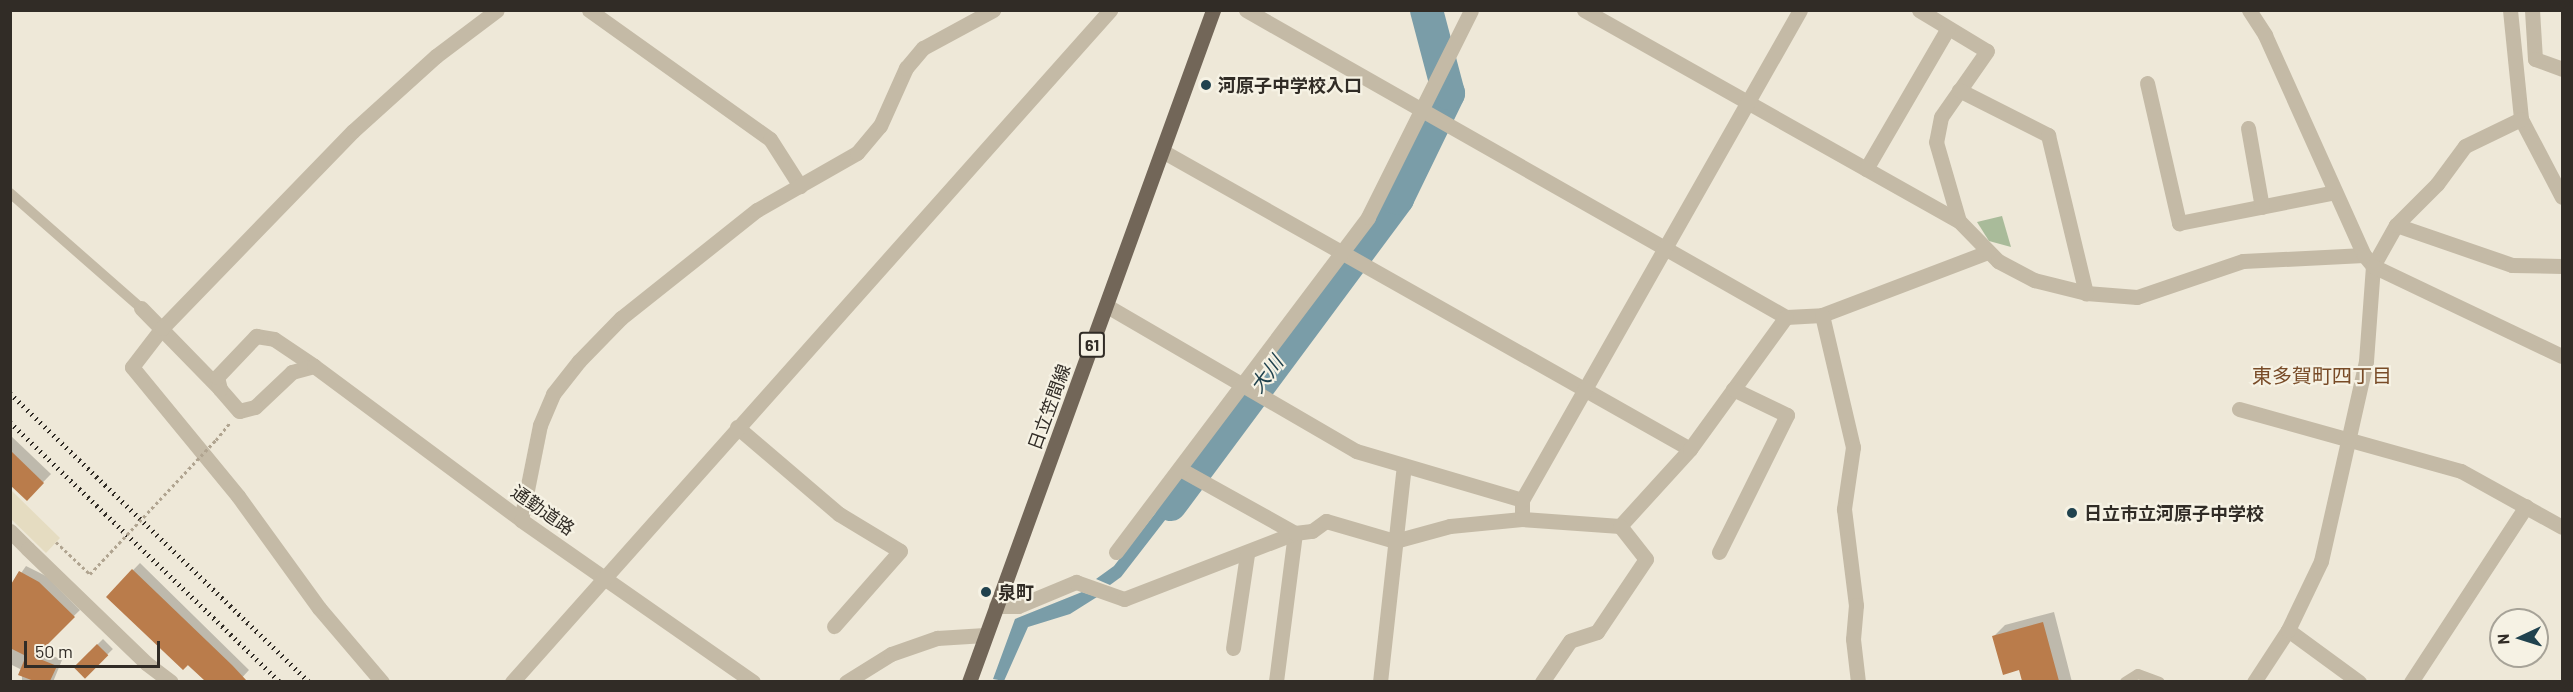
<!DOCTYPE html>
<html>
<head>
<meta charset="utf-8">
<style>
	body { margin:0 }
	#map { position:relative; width:2573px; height:692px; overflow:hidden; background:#eee8d8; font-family:Barlow,"Noto Sans JP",sans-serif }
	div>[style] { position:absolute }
	.green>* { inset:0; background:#a9bb9a }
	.plaza>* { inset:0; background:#e5dcc1 }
	.water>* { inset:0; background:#7a9da8 }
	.shadow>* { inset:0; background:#0003; transform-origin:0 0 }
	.river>* { height:33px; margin:-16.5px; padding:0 16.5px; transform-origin:16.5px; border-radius:16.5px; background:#7a9da8 }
	.building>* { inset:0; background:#ba7c4b; transform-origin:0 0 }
	.path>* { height:3px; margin-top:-1.5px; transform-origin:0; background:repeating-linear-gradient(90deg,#b0a490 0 3px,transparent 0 6px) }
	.service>* { height:10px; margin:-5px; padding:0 5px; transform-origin:5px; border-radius:5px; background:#c4baa6 }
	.minor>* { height:15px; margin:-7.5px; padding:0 7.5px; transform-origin:7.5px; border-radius:7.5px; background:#c4baa6 }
	.tertiary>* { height:15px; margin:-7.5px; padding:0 7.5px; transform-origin:7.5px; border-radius:7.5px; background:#c4baa6 }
	.primary>* { height:15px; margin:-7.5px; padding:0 7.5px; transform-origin:7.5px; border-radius:7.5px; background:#726658 }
	.rail>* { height:4.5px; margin-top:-2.25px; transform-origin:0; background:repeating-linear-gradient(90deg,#312c26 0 1.5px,transparent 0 6px) }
	.path-bridge>* { height:3px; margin-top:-1.5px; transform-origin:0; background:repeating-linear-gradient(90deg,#b0a490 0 3px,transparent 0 6px) }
	.dots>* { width:16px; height:16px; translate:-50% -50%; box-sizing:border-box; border:3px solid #f6f2e4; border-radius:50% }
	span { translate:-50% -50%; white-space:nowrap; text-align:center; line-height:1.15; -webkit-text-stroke:4.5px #f6f2e4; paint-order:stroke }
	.shield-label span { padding:2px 4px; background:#f6f2e4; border:2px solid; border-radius:4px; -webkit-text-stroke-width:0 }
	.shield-label { font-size:16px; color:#312c26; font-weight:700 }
	.poi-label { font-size:18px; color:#312c26; font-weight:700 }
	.left { translate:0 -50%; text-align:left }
	.street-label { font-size:18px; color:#312c26 }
	.water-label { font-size:20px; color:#20424e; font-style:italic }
	.neighbourhood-label { font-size:20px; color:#784b27 }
	.frame { position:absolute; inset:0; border:12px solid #312c26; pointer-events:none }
	.north { position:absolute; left:2489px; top:608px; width:60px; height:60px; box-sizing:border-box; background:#f6f2e4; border:2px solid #a7a398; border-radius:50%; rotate:266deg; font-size:16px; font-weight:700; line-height:24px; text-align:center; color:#312c26 }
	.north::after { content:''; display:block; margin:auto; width:21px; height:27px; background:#20424e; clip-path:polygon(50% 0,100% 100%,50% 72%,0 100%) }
	.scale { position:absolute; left:24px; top:641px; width:136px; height:27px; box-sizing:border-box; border:3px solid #312c26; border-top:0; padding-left:8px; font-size:18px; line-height:21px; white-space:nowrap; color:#312c26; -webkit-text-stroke:4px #f6f2e4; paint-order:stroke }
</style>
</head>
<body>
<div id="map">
	<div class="green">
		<div style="clip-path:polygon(2002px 216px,2011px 247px,1989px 241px,1977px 222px)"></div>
	</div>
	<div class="plaza">
		<div style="clip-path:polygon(11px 490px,60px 538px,46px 553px,11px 519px)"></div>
	</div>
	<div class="water">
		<div style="clip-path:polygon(1182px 479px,1193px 484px,1121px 577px,1110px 585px,1096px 579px,1114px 566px)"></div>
		<div style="clip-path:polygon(1082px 592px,1097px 597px,1070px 614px,1028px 627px,1004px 681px,993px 679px,1015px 619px)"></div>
	</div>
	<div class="shadow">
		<div style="clip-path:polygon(10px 435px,51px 474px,27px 499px,10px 483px)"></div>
		<div style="clip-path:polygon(140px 563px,249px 670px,238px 682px,220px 682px,215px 677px,207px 682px,108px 596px)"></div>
		<div style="clip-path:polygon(26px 566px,46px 576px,80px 610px,39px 650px,62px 660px,53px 682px,22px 682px,22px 670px,10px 664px,10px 589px)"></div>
		<div style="clip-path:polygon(2054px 612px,2072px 682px,2024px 682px,2020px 668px,1994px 636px,2005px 625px)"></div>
		<div style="left:103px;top:639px;width:14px;height:39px;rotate:45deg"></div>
	</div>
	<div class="river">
		<div style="left:1170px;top:504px;width:381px;rotate:-53.4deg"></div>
		<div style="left:1397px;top:198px;width:117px;rotate:-64.1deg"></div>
		<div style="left:1448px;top:93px;width:86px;rotate:-104.8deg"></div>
	</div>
	<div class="building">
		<div style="clip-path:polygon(10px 450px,44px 483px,27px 501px,10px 485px)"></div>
		<div style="clip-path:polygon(132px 569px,232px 665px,247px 681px,205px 681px,188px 665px,183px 670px,106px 597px)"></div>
		<div style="clip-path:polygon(19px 571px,39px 582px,75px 617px,35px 657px,57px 666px,50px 681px,34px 681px,18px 675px,26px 656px,10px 648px,10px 586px)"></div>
		<div style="clip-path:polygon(2043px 622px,2059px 681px,2022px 681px,2019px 670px,2003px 675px,1992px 636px)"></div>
		<div style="left:97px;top:644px;width:16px;height:33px;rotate:45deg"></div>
	</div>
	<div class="path">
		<div style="left:216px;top:440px;width:22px;rotate:-51deg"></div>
		<div style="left:56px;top:542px;width:47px;rotate:43.3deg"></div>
	</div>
	<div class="service">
		<div style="left:10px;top:193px;width:174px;rotate:41.3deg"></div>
		<div style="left:2125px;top:682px;width:15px;rotate:-32deg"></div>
		<div style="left:2138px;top:674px;width:23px;rotate:20deg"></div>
	</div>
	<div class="minor">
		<div style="left:589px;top:10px;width:222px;rotate:35.5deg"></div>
		<div style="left:770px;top:139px;width:56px;rotate:57.4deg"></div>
		<div style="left:1246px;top:10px;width:621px;rotate:29.62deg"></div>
		<div style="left:1786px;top:317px;width:36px;rotate:-3deg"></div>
		<div style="left:1822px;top:315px;width:178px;rotate:-20.8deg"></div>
		<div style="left:1584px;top:10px;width:430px;rotate:29.4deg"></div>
		<div style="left:1959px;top:221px;width:56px;rotate:45.7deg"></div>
		<div style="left:1998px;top:261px;width:41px;rotate:27.8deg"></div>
		<div style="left:2034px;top:280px;width:54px;rotate:14deg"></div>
		<div style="left:2086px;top:293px;width:51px;rotate:4.5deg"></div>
		<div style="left:2137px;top:297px;width:112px;rotate:-18.8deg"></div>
		<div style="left:2243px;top:261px;width:121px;rotate:-2.8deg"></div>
		<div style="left:1919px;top:10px;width:79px;rotate:31.1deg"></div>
		<div style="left:1987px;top:51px;width:80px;rotate:124.9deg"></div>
		<div style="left:1941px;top:117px;width:25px;rotate:101deg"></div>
		<div style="left:1936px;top:142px;width:82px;rotate:73.8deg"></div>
		<div style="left:2510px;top:10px;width:110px;rotate:84.2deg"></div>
		<div style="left:2521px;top:119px;width:88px;rotate:62.3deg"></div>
		<div style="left:2532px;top:10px;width:49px;rotate:86.5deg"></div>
		<div style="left:2535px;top:59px;width:29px;rotate:20deg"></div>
		<div style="left:2147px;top:83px;width:144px;rotate:77.1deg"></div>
		<div style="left:2179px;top:223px;width:159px;rotate:-11.2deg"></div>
		<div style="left:1959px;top:90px;width:100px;rotate:26.8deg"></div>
		<div style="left:2048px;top:135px;width:163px;rotate:76.5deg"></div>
		<div style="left:2248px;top:128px;width:80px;rotate:80deg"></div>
		<div style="left:1164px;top:152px;width:604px;rotate:29.45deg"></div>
		<div style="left:1866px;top:169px;width:163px;rotate:-59.8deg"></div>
		<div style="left:2396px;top:225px;width:123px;rotate:19deg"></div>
		<div style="left:2512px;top:265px;width:50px;rotate:1.1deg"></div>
		<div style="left:1107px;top:306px;width:288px;rotate:30.2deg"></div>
		<div style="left:1356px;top:451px;width:173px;rotate:16.4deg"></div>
		<div style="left:141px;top:308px;width:113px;rotate:45.7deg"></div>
		<div style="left:1822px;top:315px;width:136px;rotate:76.8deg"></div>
		<div style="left:1853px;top:447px;width:63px;rotate:98.3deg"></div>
		<div style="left:1844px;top:509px;width:97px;rotate:82.9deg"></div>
		<div style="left:1856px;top:605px;width:34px;rotate:95deg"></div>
		<div style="left:1853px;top:639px;width:43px;rotate:83.4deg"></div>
		<div style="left:256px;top:336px;width:18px;rotate:9deg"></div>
		<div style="left:274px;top:339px;width:48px;rotate:34deg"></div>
		<div style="left:314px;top:366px;width:23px;rotate:165deg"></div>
		<div style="left:292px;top:372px;width:51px;rotate:136.6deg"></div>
		<div style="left:255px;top:407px;width:16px;rotate:166deg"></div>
		<div style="left:239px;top:411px;width:29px;rotate:-131deg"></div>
		<div style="left:220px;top:389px;width:12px;rotate:-104deg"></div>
		<div style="left:217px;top:377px;width:57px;rotate:-46.4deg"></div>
		<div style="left:2239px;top:409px;width:230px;rotate:15.6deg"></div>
		<div style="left:2461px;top:471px;width:115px;rotate:29deg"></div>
		<div style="left:737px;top:427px;width:134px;rotate:40.5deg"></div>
		<div style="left:839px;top:514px;width:71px;rotate:31.2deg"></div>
		<div style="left:900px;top:551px;width:100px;rotate:131.3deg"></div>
		<div style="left:1180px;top:469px;width:132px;rotate:29.1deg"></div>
		<div style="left:1295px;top:533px;width:150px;rotate:97.3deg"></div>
		<div style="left:1522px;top:519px;width:19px;rotate:-90deg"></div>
		<div style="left:1522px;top:500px;width:563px;rotate:-60.43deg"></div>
		<div style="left:521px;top:520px;width:97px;rotate:-78.7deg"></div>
		<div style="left:540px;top:425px;width:34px;rotate:-67deg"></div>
		<div style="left:553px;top:394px;width:42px;rotate:-51.8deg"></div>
		<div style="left:579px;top:361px;width:60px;rotate:-45.7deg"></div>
		<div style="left:621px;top:318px;width:174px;rotate:-38.5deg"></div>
		<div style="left:757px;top:210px;width:115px;rotate:-29.7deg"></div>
		<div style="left:857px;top:153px;width:35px;rotate:-50deg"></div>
		<div style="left:880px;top:126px;width:64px;rotate:-65.9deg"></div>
		<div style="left:906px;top:68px;width:26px;rotate:-50deg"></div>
		<div style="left:923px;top:48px;width:80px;rotate:-28.5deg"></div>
		<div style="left:1620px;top:526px;width:104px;rotate:-47.7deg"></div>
		<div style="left:1690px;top:449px;width:163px;rotate:-54deg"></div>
		<div style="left:10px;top:531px;width:25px;rotate:45deg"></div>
		<div style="left:1116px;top:552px;width:419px;rotate:-53deg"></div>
		<div style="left:1368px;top:217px;width:231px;rotate:-63.5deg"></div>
		<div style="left:1719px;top:552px;width:153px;rotate:-63.6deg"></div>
		<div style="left:1787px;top:415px;width:60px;rotate:-154.3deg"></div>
		<div style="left:996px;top:606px;width:22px"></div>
		<div style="left:1018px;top:606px;width:63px;rotate:-22.5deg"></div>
		<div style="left:1076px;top:582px;width:51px;rotate:19.5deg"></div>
		<div style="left:1124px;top:599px;width:183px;rotate:-21.1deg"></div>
		<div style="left:1295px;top:533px;width:17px;rotate:-7deg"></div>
		<div style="left:1312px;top:531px;width:17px;rotate:-36deg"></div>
		<div style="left:1326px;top:521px;width:72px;rotate:16.2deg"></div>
		<div style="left:1395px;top:541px;width:57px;rotate:-15.3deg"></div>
		<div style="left:1450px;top:526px;width:72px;rotate:-5.6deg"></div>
		<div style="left:1522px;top:519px;width:98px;rotate:4.1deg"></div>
		<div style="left:1620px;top:526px;width:42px;rotate:51.8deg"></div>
		<div style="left:1646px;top:559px;width:88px;rotate:123.9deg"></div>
		<div style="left:1597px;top:632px;width:28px;rotate:162deg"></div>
		<div style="left:1570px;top:641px;width:50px;rotate:124.3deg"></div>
		<div style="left:2288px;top:630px;width:88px;rotate:36.2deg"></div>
		<div style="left:1233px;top:648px;width:95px;rotate:-81.5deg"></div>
		<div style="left:382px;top:682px;width:97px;rotate:-130.4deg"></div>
		<div style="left:319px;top:608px;width:138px;rotate:-125.9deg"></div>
		<div style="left:238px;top:496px;width:167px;rotate:-129.4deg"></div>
		<div style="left:132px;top:367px;width:49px;rotate:-52.4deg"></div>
		<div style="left:162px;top:328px;width:274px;rotate:-45.9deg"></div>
		<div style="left:353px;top:131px;width:112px;rotate:-42.1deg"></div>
		<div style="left:436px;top:56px;width:76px;rotate:-37deg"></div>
		<div style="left:846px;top:682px;width:53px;rotate:-31.9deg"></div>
		<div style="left:891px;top:654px;width:49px;rotate:-19.2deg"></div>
		<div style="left:937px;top:638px;width:48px;rotate:-3.6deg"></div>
		<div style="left:1380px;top:682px;width:217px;rotate:-83.7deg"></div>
		<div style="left:2254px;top:682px;width:62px;rotate:-56.8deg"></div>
		<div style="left:2288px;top:630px;width:76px;rotate:-64.4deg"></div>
		<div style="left:2321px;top:561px;width:205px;rotate:-77.3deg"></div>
		<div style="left:2366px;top:361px;width:95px;rotate:-85.8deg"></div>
		<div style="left:2373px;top:266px;width:47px;rotate:-60.7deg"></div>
		<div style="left:2396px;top:225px;width:58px;rotate:-45deg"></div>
		<div style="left:2437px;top:184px;width:47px;rotate:-53.6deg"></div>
		<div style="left:2465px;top:146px;width:62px;rotate:-25.7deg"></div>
		<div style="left:2411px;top:682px;width:210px;rotate:-56.8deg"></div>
	</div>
	<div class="tertiary">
		<div style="left:2249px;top:10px;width:30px;rotate:57deg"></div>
		<div style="left:2265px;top:35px;width:241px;rotate:65.8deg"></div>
		<div style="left:2364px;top:255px;width:14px;rotate:51deg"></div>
		<div style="left:2373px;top:266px;width:209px;rotate:25.5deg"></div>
		<div style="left:314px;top:366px;width:258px;rotate:36.6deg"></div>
		<div style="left:521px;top:520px;width:283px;rotate:34.9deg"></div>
		<div style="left:28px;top:549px;width:164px;rotate:44deg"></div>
		<div style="left:146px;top:663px;width:31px;rotate:37deg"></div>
		<div style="left:512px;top:682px;width:900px;rotate:-48.33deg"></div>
	</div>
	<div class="primary">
		<div style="left:969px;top:682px;width:715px;rotate:-70.04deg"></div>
	</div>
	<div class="rail">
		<div style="left:10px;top:393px;width:416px;rotate:44deg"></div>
		<div style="left:10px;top:422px;width:375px;rotate:43.9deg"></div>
	</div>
	<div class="path-bridge">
		<div style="left:90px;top:574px;width:184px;rotate:-46.8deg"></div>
	</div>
	<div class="dots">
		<div style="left:1206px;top:85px;background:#20424e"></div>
		<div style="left:2072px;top:513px;background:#20424e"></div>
		<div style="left:986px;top:592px;background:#20424e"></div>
	</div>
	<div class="shield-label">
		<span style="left:1092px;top:345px">61</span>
	</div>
	<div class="poi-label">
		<span class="left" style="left:1218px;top:85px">河原子中学校入口</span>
		<span class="left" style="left:2084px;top:513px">日立市立河原子中学校</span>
		<span class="left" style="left:998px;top:592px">泉町</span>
	</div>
	<div class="street-label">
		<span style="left:1049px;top:407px;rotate:-70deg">日立笠間線</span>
		<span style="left:543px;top:510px;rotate:35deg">通勤道路</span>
	</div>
	<div class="water-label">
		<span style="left:1266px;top:374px;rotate:-53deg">大川</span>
	</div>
	<div class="neighbourhood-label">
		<span style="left:2322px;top:375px">東多賀町四丁目</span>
	</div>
	<div class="frame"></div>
	<div class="north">N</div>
	<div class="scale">50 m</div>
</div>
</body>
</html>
